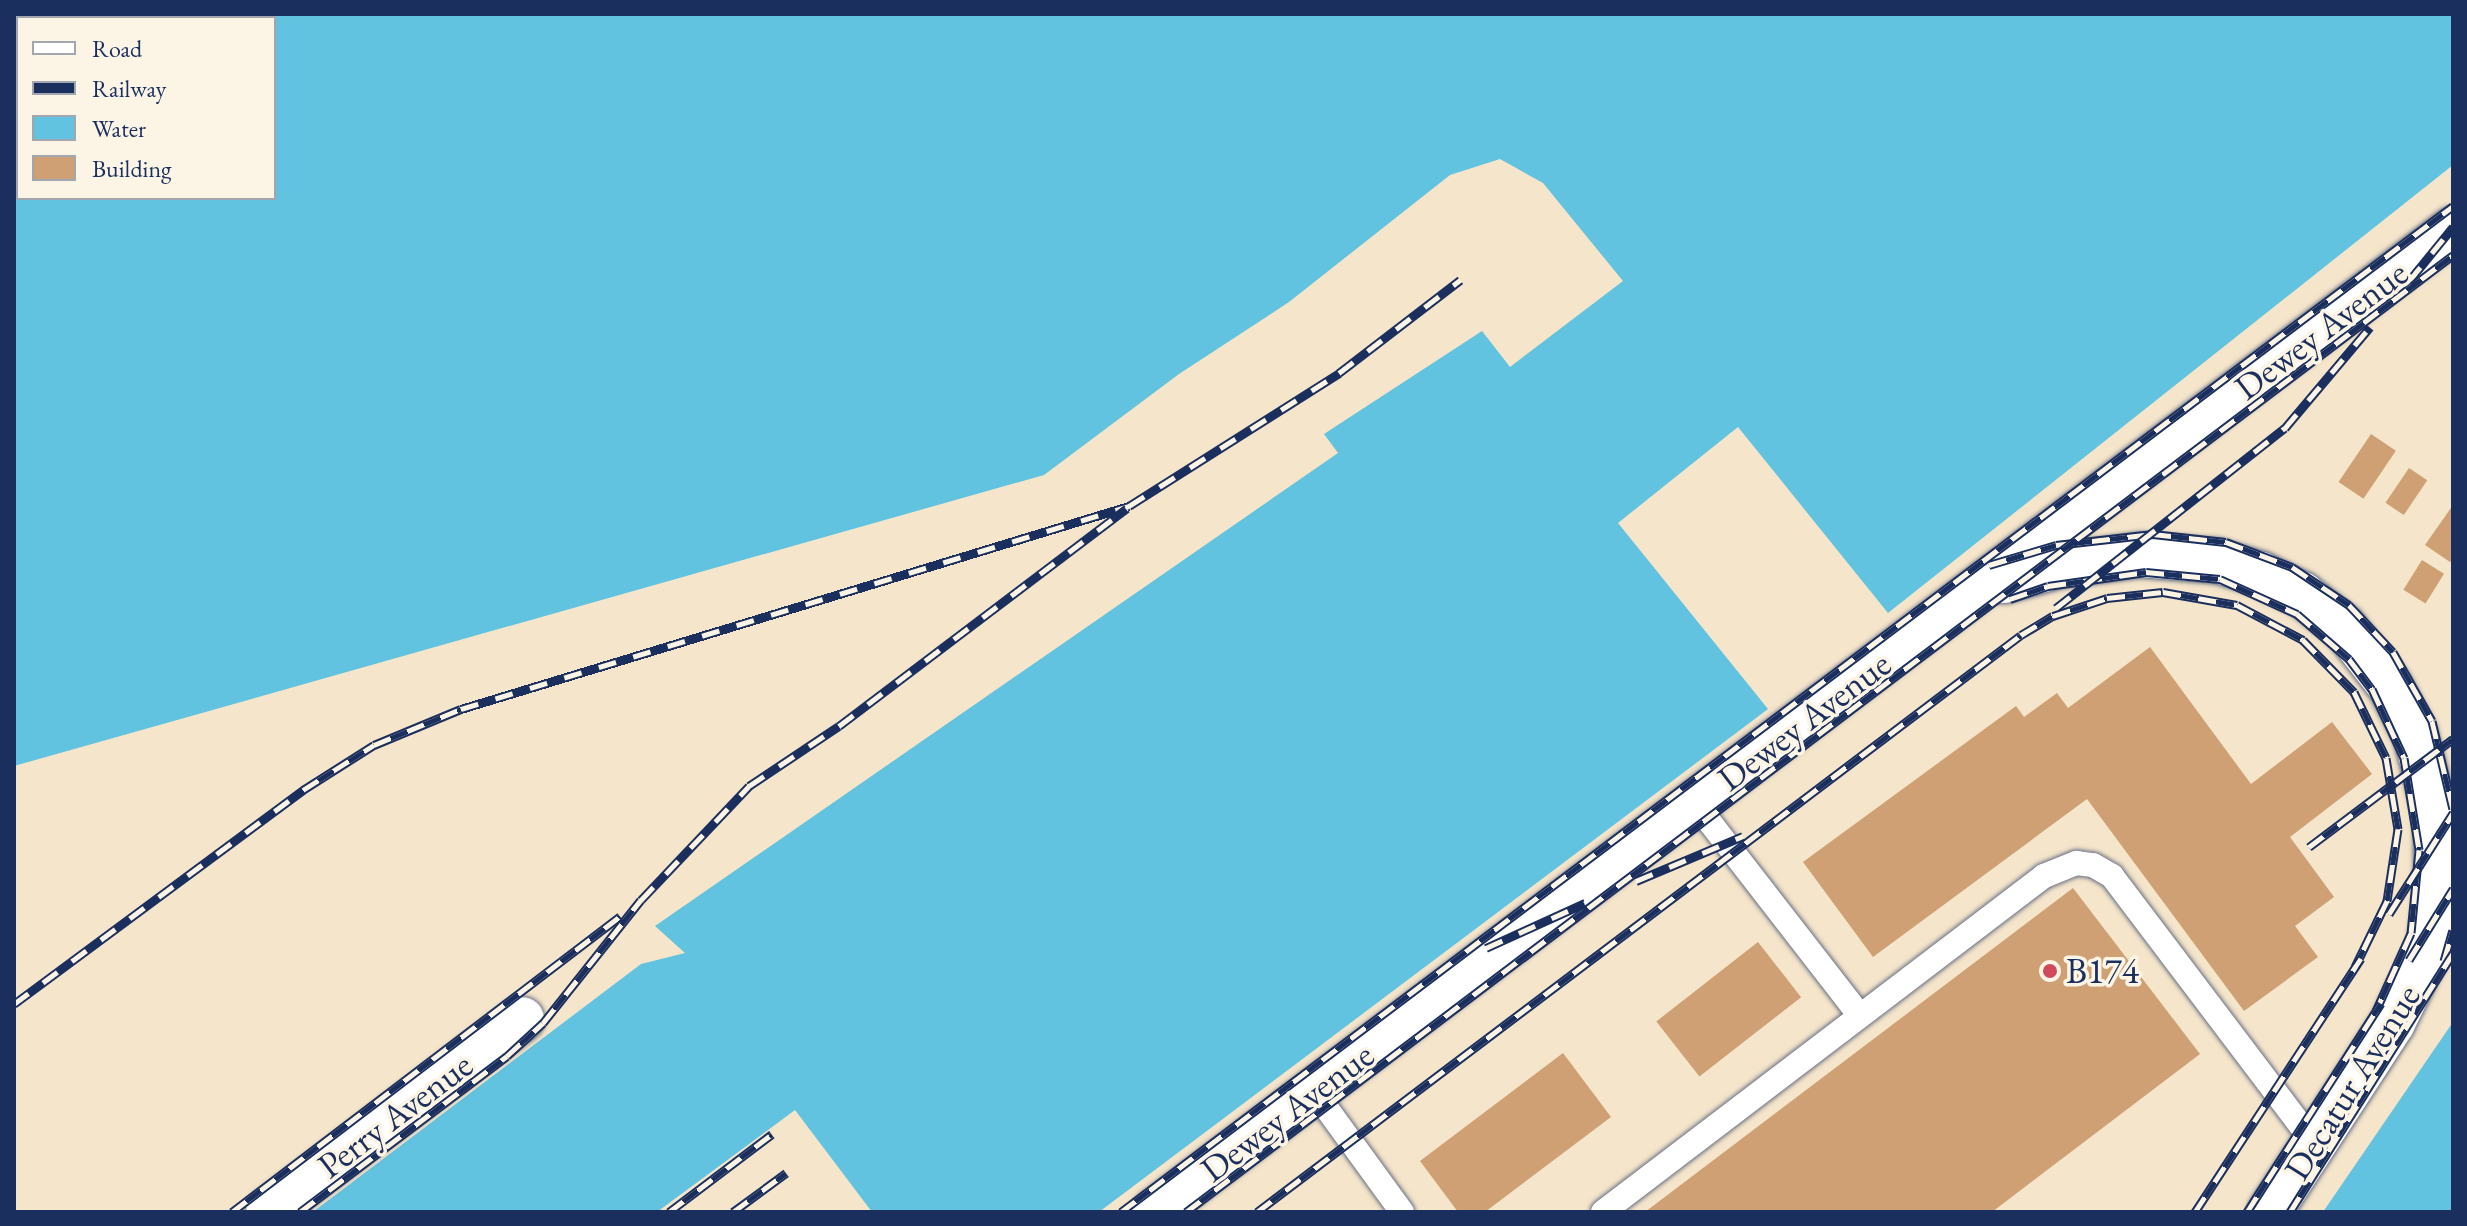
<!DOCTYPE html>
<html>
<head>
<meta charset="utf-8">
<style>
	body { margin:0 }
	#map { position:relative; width:2467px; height:1226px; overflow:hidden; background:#f5e5ca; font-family:"EB Garamond",serif }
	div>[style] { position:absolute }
	.water>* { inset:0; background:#61c3df }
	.building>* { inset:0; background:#cea073; transform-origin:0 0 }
	.roads { filter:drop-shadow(0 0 2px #676f84) drop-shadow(0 0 2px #676f84) }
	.service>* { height:24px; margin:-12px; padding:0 12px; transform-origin:12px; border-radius:12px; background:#fff }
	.minor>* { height:44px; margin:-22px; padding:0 22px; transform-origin:22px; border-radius:22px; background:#fff }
	.rail>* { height:9px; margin-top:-4.5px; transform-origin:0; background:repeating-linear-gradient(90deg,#fcf5e5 0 18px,#1b2f5e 0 36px); box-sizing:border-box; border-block:2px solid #1b2f5e }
	.dots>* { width:22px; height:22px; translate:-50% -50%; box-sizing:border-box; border:4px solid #fcf5e5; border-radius:50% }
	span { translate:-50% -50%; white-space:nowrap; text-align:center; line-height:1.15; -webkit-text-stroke:7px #fcf5e5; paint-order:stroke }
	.street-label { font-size:36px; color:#1b2f5e }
	.poi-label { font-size:36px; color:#1b2f5e }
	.left { translate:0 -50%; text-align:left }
	.frame { position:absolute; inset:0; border:16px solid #1b2f5e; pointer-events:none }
	.legend { position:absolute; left:16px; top:16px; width:260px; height:184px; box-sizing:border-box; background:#fcf5e5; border:2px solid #a2a6af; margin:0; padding:10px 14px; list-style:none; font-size:24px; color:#1b2f5e }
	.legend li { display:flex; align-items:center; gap:16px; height:40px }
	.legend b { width:40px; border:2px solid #a2a6af }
</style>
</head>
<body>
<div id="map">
	<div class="water">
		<div style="clip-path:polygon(evenodd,14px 14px,2453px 14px,2453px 165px,1888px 613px,1738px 427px,1618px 523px,1768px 709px,1099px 1212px,872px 1212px,795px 1110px,657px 1212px,313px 1212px,641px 964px,685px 953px,655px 926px,1338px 453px,1324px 434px,1482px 331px,1510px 367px,1623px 281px,1543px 183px,1500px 159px,1450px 175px,1289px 302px,1179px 374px,1044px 475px,14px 766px,14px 14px,18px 18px,274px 18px,274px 198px,18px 198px,18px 18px)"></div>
		<div style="clip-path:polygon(2453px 1022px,2453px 1212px,2323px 1212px)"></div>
	</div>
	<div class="building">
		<div style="left:2371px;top:434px;width:30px;height:58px;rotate:34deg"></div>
		<div style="left:2409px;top:468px;width:22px;height:42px;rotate:34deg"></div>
		<div style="clip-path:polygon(2453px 505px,2453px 558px,2450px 562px,2425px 545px)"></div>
		<div style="left:2422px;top:560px;width:26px;height:35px;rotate:32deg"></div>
		<div style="clip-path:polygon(2150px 647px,2251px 784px,2332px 722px,2372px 774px,2290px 837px,2334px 897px,2295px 926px,2318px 957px,2244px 1011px,2087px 799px,1873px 957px,1803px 862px,2016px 706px,2024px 717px,2057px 693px,2068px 708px)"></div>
		<div style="clip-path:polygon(2073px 888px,2200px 1054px,1992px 1212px,1645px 1212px)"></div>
		<div style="left:1758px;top:942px;width:70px;height:129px;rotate:52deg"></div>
		<div style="clip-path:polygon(1563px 1053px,1611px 1117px,1485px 1212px,1458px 1212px,1420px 1161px)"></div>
	</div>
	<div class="roads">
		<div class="service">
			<div style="left:1695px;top:803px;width:269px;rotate:52.2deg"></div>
			<div style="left:1314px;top:1091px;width:150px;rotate:54deg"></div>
			<div style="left:1603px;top:1212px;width:554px;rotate:-37.3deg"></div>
			<div style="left:2044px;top:876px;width:35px;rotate:-22deg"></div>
			<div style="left:2076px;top:863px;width:17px;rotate:7deg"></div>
			<div style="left:2093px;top:865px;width:22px;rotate:30deg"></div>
			<div style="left:2112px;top:876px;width:335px;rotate:52.9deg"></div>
		</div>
		<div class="minor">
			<div style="left:2004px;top:581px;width:56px;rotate:-15.5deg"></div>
			<div style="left:2058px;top:566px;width:83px;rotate:-7.6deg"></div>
			<div style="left:2140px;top:555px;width:78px;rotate:4.4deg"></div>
			<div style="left:2218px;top:561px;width:45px;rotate:16.8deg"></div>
			<div style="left:2261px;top:574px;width:46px;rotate:26deg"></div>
			<div style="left:2302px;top:594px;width:53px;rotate:38.2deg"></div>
			<div style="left:2344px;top:627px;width:75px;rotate:52.1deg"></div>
			<div style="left:2390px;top:686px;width:54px;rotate:62.5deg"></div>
			<div style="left:2415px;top:734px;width:83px;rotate:75.3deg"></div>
			<div style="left:2436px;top:814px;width:82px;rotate:89.3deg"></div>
			<div style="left:2437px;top:896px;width:51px;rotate:97.8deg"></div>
			<div style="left:2430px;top:947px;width:85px;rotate:116deg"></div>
			<div style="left:2393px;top:1023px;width:225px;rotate:123.1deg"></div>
			<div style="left:268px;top:1212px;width:319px;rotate:-37.2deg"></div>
			<div style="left:1154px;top:1212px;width:1629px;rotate:-37.12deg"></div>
		</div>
	</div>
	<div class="rail">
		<div style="left:2409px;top:281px;width:70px;rotate:-50.8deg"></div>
		<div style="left:1989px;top:565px;width:70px;rotate:-16.6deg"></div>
		<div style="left:2056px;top:545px;width:98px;rotate:-6.5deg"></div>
		<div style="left:2153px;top:534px;width:73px;rotate:6.3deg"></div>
		<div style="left:2226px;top:542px;width:71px;rotate:20.7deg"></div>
		<div style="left:2292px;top:567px;width:69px;rotate:33.7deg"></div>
		<div style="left:2349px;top:605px;width:64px;rotate:46.9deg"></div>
		<div style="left:2393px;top:652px;width:79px;rotate:60.5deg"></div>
		<div style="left:2432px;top:721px;width:90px;rotate:76.6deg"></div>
		<div style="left:2010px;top:599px;width:40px;rotate:-18.9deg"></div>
		<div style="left:2048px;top:586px;width:99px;rotate:-8.1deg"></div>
		<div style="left:2146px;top:572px;width:74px;rotate:5.4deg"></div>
		<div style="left:2220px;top:579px;width:85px;rotate:24.4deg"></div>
		<div style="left:2297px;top:614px;width:69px;rotate:40.9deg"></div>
		<div style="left:2349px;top:659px;width:38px;rotate:53deg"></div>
		<div style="left:2372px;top:689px;width:76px;rotate:65.1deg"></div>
		<div style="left:2404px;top:758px;width:93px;rotate:80.7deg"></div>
		<div style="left:2419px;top:850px;width:83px;rotate:95.5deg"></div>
		<div style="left:2411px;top:933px;width:85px;rotate:114.2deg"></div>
		<div style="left:2056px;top:608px;width:291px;rotate:-38.2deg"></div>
		<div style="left:2285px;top:428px;width:132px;rotate:-49.9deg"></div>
		<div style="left:2309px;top:847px;width:180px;rotate:-36.9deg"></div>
		<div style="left:1636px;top:881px;width:116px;rotate:-22.8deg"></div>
		<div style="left:2389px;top:914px;width:120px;rotate:-57.6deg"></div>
		<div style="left:1486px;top:948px;width:109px;rotate:-24.4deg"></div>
		<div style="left:2409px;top:960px;width:84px;rotate:-58.2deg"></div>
		<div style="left:2444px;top:961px;width:32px;rotate:-74deg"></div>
		<div style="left:14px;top:1004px;width:360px;rotate:-36.5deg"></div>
		<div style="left:303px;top:790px;width:84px;rotate:-32.4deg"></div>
		<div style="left:374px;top:745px;width:94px;rotate:-22.5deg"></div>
		<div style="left:461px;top:709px;width:698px;rotate:-16.9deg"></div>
		<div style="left:1129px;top:506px;width:249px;rotate:-32.3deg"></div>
		<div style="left:1339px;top:373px;width:153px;rotate:-37.5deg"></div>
		<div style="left:232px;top:1212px;width:488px;rotate:-37.3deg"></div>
		<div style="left:300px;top:1212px;width:259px;rotate:-37deg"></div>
		<div style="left:507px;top:1056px;width:49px;rotate:-42.5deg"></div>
		<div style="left:543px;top:1023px;width:157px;rotate:-51.5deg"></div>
		<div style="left:641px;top:900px;width:157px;rotate:-46.5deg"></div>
		<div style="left:749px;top:786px;width:108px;rotate:-33.7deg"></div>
		<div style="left:839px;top:726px;width:361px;rotate:-37.1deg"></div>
		<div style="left:669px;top:1212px;width:129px;rotate:-37.1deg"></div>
		<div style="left:733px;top:1212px;width:66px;rotate:-36.3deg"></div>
		<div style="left:1121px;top:1212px;width:1669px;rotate:-37.06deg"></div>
		<div style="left:1186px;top:1212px;width:1588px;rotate:-37.06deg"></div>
		<div style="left:1257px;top:1212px;width:957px;rotate:-37.06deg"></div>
		<div style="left:2021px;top:635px;width:37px;rotate:-31deg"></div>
		<div style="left:2053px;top:616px;width:57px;rotate:-18.4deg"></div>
		<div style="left:2107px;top:598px;width:56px;rotate:-6.1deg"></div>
		<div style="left:2163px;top:592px;width:75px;rotate:10deg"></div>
		<div style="left:2237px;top:605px;width:75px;rotate:27.9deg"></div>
		<div style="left:2303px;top:640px;width:73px;rotate:45.6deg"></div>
		<div style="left:2354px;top:692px;width:73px;rotate:64.1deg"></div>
		<div style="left:2386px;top:758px;width:72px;rotate:80.4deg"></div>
		<div style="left:2398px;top:829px;width:73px;rotate:98.7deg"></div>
		<div style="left:2387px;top:901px;width:73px;rotate:115.9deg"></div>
		<div style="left:2195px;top:1212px;width:303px;rotate:-56.8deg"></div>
		<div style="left:2247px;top:1212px;width:248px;rotate:-57.3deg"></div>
		<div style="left:2290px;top:1212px;width:306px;rotate:-57.8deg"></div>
	</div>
	<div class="dots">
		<div style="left:2050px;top:971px;background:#d1495b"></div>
	</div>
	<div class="street-label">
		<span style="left:2321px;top:330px;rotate:-37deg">Dewey Avenue</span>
		<span style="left:1804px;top:721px;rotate:-37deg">Dewey Avenue</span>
		<span style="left:2352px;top:1082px;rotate:-58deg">Decatur Avenue</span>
		<span style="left:1287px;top:1112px;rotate:-37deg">Dewey Avenue</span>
		<span style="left:395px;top:1115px;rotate:-37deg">Perry Avenue</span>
	</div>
	<div class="poi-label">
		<span class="left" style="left:2066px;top:971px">B174</span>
	</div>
	<div class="frame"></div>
	<ul class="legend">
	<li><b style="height:10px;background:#fff"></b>Road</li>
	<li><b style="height:10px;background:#1b2f5e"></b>Railway</li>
	<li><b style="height:22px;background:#61c3df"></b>Water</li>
	<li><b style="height:22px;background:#cea073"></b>Building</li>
	</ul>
</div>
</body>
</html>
